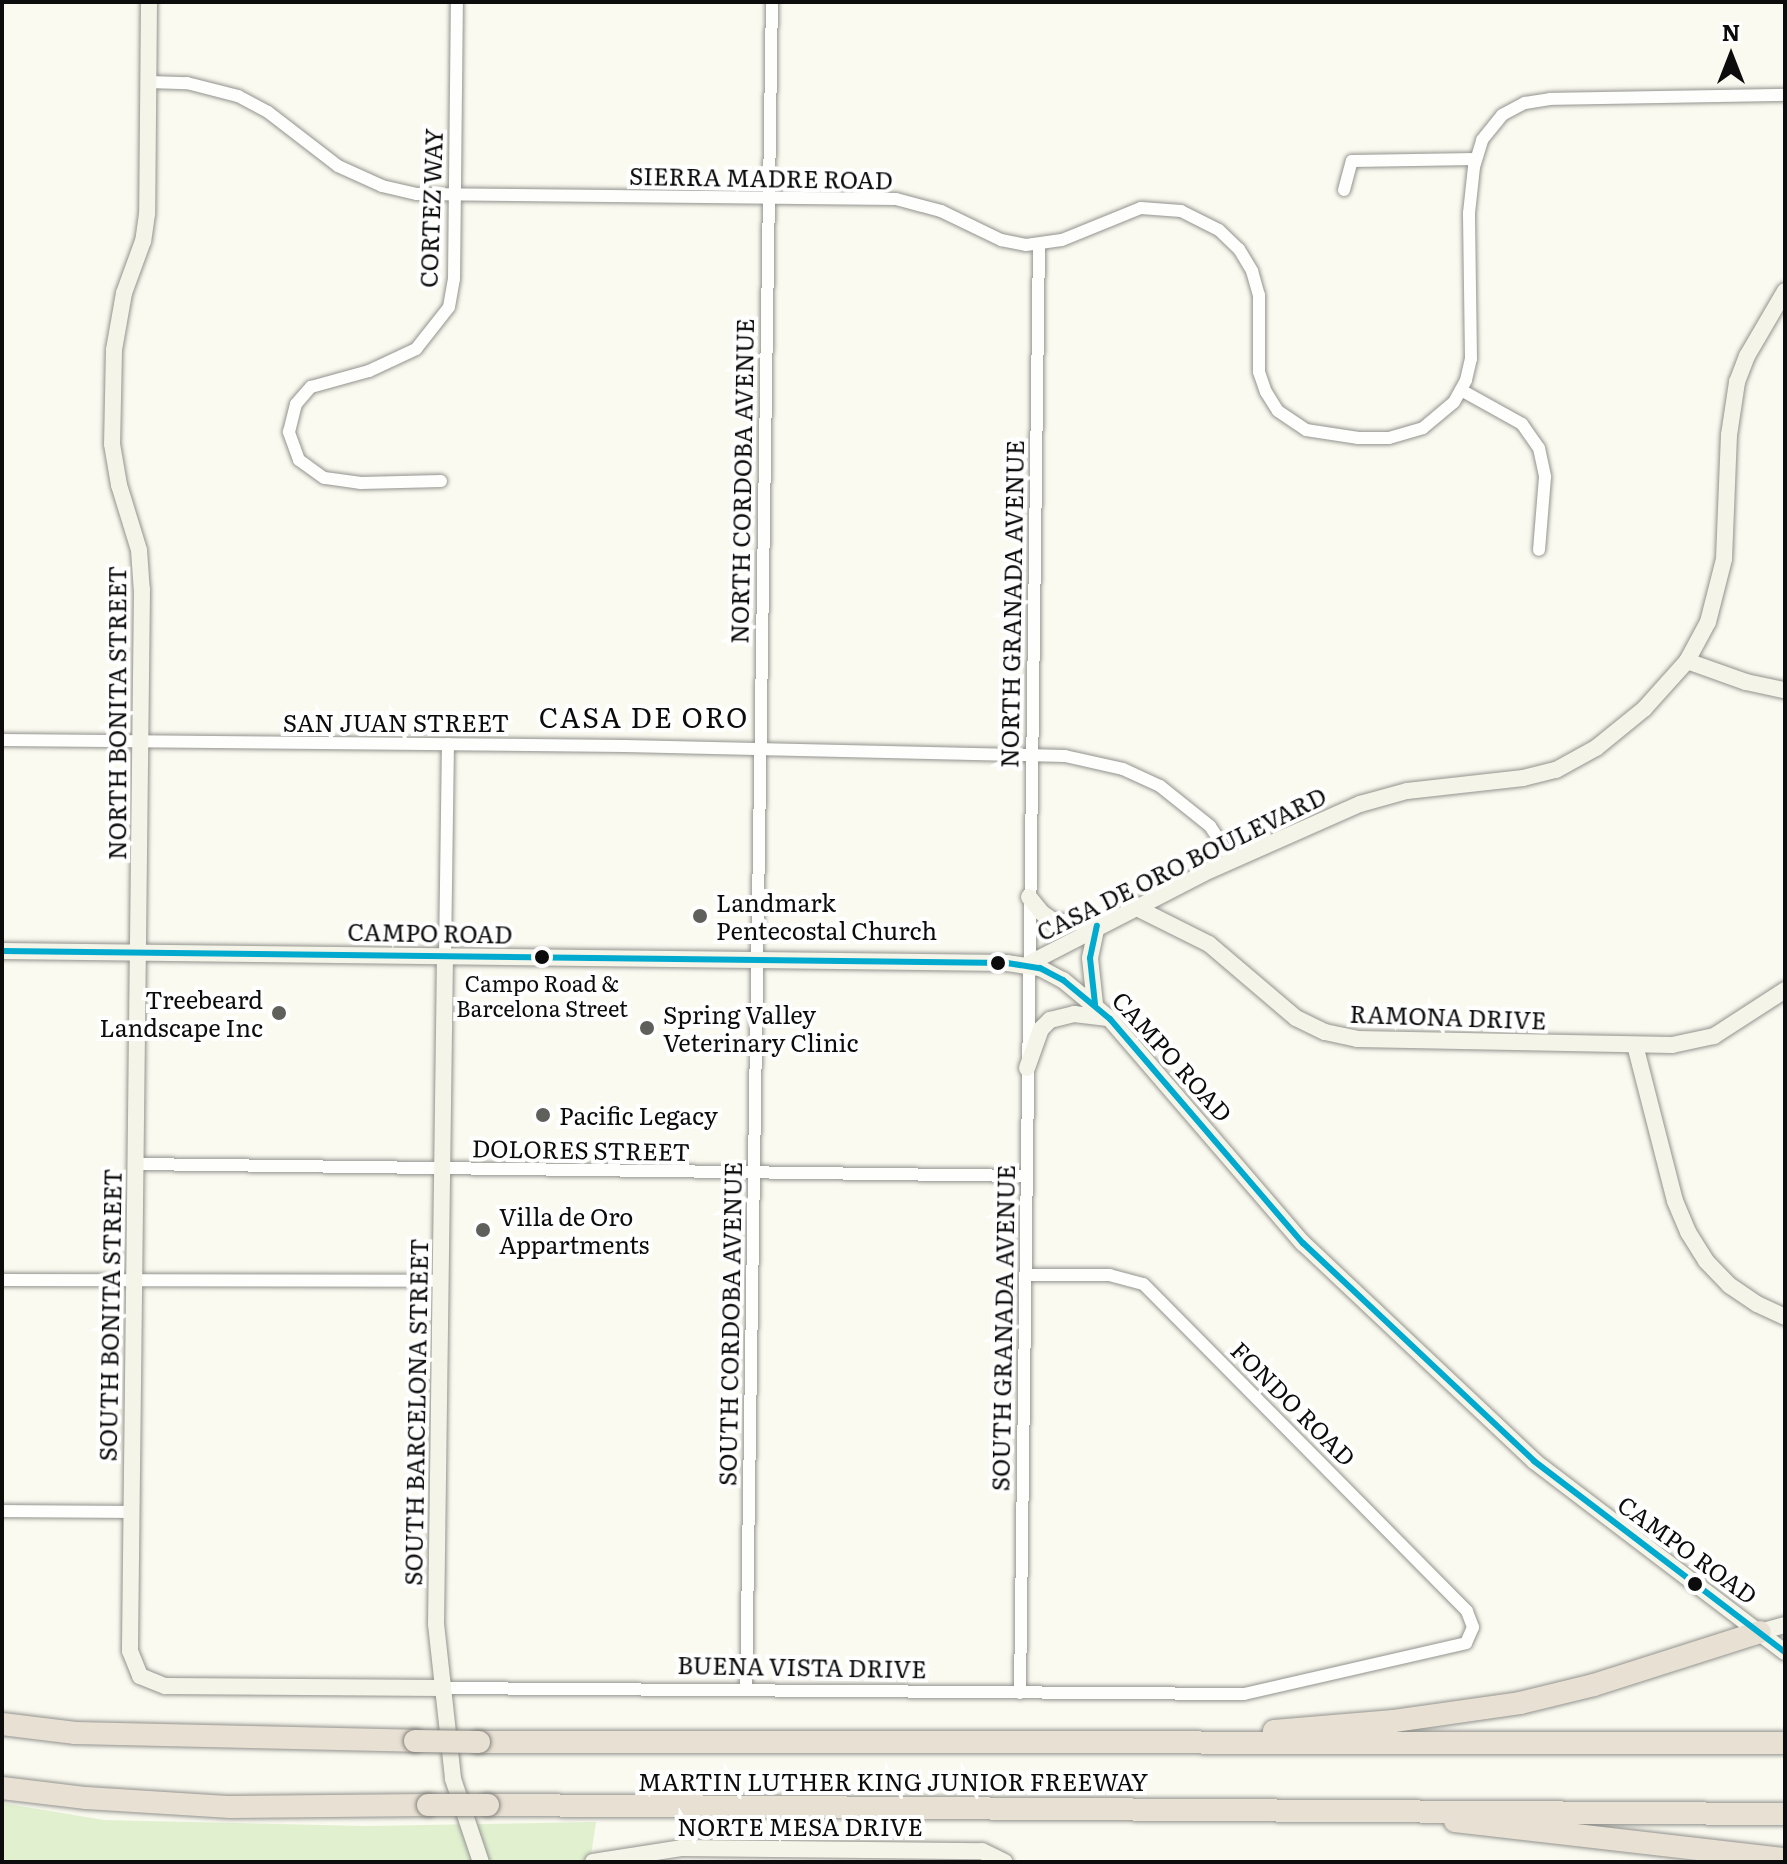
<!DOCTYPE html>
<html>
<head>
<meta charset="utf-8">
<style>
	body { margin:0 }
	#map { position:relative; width:1787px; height:1864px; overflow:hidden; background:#fafaf0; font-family:Literata,serif }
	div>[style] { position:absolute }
	.green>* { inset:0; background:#e1f1d0 }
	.roads { filter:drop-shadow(0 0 2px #93938f) drop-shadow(0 0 2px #93938f) }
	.street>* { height:12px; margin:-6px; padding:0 6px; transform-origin:6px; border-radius:6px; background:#fefefd }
	.secondary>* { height:16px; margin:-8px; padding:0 8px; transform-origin:8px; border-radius:8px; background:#f4f4e8 }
	.highway>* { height:22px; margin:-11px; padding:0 11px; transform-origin:11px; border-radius:11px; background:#e9e0d4 }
	.bridges { filter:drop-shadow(0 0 2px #80807c) drop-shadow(0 0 2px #80807c) }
	.highway-bridge>* { height:22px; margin:-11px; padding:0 11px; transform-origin:11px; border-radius:11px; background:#e9e0d4 }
	.bus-1>* { height:6px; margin:-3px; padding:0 3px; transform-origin:3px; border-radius:3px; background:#00a9ce }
	.dots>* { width:22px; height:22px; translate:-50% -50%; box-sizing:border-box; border:4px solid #fff; border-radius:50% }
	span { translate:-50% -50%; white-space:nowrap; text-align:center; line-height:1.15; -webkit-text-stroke:8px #fff; paint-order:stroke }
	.bus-label { font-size:22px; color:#0c0c0c }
	.street-label { font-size:24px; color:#0c0c0c }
	.poi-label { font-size:24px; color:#0c0c0c }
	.left { translate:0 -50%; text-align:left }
	.right { translate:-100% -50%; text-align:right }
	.quarter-label { font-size:28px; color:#0c0c0c; letter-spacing:2px }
	.frame { position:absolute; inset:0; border:4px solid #0c0c0c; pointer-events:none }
	.north { position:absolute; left:1691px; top:16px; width:80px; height:80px; -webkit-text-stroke:6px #fff; paint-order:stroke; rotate:0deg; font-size:22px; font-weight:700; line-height:32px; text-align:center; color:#0c0c0c }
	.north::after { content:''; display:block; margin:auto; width:28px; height:36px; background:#0c0c0c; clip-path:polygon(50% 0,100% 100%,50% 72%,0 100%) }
</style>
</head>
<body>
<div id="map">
	<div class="green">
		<div style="clip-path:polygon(2px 1803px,104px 1820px,367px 1826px,596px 1822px,590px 1862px,2px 1862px)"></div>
	</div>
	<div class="roads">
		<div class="street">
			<div style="left:149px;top:82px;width:38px;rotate:2deg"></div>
			<div style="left:187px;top:83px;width:53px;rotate:14.3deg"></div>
			<div style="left:238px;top:96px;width:34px;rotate:28deg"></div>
			<div style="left:268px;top:112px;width:88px;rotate:37.6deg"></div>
			<div style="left:338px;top:166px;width:48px;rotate:24.4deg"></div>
			<div style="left:382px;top:186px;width:36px;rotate:13deg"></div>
			<div style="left:417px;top:194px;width:479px;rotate:0.6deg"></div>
			<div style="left:896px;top:199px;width:47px;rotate:14.9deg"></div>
			<div style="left:941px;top:211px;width:67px;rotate:25.8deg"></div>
			<div style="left:1001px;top:240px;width:25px;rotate:11deg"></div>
			<div style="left:1026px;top:245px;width:36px;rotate:-8deg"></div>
			<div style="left:1062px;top:240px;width:85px;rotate:-22.1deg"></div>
			<div style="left:1141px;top:208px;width:40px;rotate:4.3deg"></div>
			<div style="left:1181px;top:211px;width:42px;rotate:26.6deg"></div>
			<div style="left:1219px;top:230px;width:28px;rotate:44deg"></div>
			<div style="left:1239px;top:249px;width:26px;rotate:59deg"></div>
			<div style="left:1252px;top:271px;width:25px;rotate:74deg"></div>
			<div style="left:1259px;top:295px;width:77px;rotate:90deg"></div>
			<div style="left:1259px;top:372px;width:21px;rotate:71deg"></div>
			<div style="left:1266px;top:392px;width:22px;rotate:58deg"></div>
			<div style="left:1278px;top:411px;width:34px;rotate:34deg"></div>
			<div style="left:1306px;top:430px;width:53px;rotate:8.7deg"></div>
			<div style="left:1358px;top:438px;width:31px"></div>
			<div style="left:1389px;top:438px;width:35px;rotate:-16deg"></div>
			<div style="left:1423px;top:428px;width:40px;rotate:-40deg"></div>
			<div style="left:1454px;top:402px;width:25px;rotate:-61deg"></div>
			<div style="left:1466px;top:380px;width:22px;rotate:-77deg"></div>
			<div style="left:1471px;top:359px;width:146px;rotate:-90.8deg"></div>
			<div style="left:1469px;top:213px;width:46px;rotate:-83.8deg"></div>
			<div style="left:1474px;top:167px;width:28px;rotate:-73deg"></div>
			<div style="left:1482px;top:140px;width:32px;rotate:-51deg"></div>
			<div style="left:1502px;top:115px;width:26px;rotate:-28deg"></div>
			<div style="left:1525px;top:103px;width:25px;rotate:-9deg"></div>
			<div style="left:1550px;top:99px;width:235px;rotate:-1deg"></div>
			<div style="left:1344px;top:190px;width:30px;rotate:-75deg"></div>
			<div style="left:1352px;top:161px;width:123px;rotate:-0.9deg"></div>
			<div style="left:1461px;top:390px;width:70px;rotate:29.1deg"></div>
			<div style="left:1522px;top:424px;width:29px;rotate:55deg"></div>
			<div style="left:1539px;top:448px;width:30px;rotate:78deg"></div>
			<div style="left:1545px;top:477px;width:73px;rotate:94.7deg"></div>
			<div style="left:441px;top:481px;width:80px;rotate:178.6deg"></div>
			<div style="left:361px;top:483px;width:37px;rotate:-172deg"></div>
			<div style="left:324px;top:478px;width:31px;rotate:-144deg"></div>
			<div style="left:299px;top:460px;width:30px;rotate:-110deg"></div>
			<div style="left:289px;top:432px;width:29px;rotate:-76deg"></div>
			<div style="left:296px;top:404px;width:23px;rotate:-49deg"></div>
			<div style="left:311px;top:387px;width:60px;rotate:-15.4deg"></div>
			<div style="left:369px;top:371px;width:52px;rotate:-25.1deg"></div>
			<div style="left:416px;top:349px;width:53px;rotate:-51.8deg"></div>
			<div style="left:449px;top:307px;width:28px;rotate:-80deg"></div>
			<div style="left:454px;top:279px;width:277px;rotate:-89.4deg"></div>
			<div style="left:2px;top:740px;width:623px;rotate:0.55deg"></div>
			<div style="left:625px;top:746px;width:440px;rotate:1.3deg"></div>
			<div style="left:1065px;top:756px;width:59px;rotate:12.6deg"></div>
			<div style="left:1123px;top:769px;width:41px;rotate:24.7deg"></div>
			<div style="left:1160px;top:786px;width:64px;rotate:38.7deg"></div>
			<div style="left:1210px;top:826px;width:40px;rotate:57.1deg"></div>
			<div style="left:445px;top:956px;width:212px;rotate:-89.2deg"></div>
			<div style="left:136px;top:1164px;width:890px;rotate:0.77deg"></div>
			<div style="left:2px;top:1280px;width:440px;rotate:0.1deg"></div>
			<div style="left:2px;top:1511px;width:128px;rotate:0.4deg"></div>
			<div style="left:441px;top:1688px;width:803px;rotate:0.43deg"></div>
			<div style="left:1244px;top:1694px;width:228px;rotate:-12.9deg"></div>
			<div style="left:1466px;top:1643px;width:17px;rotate:-66deg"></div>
			<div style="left:1473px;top:1627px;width:17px;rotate:-111deg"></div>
			<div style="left:1467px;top:1611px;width:460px;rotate:-134.7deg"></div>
			<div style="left:1143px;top:1284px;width:34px;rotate:-165deg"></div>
			<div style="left:1110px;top:1275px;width:85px;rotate:180deg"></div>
			<div style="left:746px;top:1689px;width:1687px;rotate:-89.12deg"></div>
			<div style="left:1020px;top:1693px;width:1449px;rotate:-89.25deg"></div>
		</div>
		<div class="secondary">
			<div style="left:149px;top:2px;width:212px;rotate:90.5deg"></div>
			<div style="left:147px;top:214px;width:27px;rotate:98deg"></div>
			<div style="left:143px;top:241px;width:55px;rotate:110.1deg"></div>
			<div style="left:124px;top:293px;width:58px;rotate:100deg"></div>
			<div style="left:114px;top:350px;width:94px;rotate:91.2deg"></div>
			<div style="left:112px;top:444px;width:42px;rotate:80.3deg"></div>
			<div style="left:119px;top:485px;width:68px;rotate:72.9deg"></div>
			<div style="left:139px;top:550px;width:39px;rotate:86deg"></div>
			<div style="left:142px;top:589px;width:1062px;rotate:90.65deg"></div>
			<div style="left:130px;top:1651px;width:27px;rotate:68deg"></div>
			<div style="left:140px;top:1676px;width:27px;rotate:22deg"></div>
			<div style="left:165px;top:1686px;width:276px;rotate:0.4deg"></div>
			<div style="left:1687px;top:661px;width:63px;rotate:19.6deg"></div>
			<div style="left:1746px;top:682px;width:40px;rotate:12deg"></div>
			<div style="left:1029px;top:897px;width:21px;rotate:51deg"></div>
			<div style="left:1042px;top:913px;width:16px;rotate:35deg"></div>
			<div style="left:1055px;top:922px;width:43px"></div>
			<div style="left:1135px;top:907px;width:83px;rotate:26.6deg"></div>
			<div style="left:1209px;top:944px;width:114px;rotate:40.4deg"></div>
			<div style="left:1296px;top:1018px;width:32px;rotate:26deg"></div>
			<div style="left:1325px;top:1032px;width:33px;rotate:12deg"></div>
			<div style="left:1357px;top:1039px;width:315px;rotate:1.1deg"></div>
			<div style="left:1672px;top:1045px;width:43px;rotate:-12.1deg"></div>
			<div style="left:1714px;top:1036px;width:85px;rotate:-32.9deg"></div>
			<div style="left:2px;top:951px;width:1005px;rotate:0.68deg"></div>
			<div style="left:1007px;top:963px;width:33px;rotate:9deg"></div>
			<div style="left:1040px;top:968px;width:26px;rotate:28deg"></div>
			<div style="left:1063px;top:980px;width:61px;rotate:39.7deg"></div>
			<div style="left:1110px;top:1019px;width:296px;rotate:49.3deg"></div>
			<div style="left:1303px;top:1243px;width:318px;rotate:43.3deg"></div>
			<div style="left:1534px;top:1461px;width:315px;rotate:37.3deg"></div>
			<div style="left:445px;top:956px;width:668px;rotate:90.77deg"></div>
			<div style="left:436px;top:1624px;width:156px;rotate:83.7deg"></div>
			<div style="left:453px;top:1779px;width:88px;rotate:71.4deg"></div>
			<div style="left:1028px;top:964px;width:198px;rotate:-27.3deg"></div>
			<div style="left:1204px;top:873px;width:171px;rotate:-23.9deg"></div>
			<div style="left:1360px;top:804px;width:49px;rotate:-15.5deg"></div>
			<div style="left:1407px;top:791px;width:117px;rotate:-6.4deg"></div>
			<div style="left:1523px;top:778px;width:34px;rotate:-14deg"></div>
			<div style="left:1556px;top:770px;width:46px;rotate:-28.8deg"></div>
			<div style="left:1596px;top:748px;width:62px;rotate:-39.1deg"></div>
			<div style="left:1644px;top:709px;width:64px;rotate:-48.1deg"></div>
			<div style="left:1687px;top:661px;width:44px;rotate:-61.7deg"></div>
			<div style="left:1708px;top:622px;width:65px;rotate:-75.7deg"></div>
			<div style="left:1724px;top:559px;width:124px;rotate:-87.7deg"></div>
			<div style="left:1729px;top:435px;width:54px;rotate:-81.4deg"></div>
			<div style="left:1737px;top:382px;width:28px;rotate:-69deg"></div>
			<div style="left:1747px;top:356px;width:75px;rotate:-59.7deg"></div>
			<div style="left:1095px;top:1004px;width:46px;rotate:-96.2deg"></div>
			<div style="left:1090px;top:958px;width:33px;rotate:-78deg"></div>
			<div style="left:1635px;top:1045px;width:161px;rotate:75.6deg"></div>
			<div style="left:1675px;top:1201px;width:34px;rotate:67deg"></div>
			<div style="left:1688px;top:1232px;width:34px;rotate:58deg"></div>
			<div style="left:1706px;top:1261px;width:33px;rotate:46deg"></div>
			<div style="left:1729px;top:1285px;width:34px;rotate:34deg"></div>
			<div style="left:1757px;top:1304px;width:31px;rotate:25deg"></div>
			<div style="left:1027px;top:1068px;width:41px;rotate:-70.3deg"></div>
			<div style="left:1041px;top:1029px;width:13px;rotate:-45deg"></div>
			<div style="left:1050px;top:1020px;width:25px;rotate:-14deg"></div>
			<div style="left:1074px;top:1014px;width:34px;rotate:7deg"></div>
			<div style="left:1760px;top:1632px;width:26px;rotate:-16deg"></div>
			<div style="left:593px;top:1862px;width:89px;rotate:-9deg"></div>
			<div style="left:681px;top:1848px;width:301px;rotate:0.6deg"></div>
			<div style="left:982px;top:1851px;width:25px;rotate:26deg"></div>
		</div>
		<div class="highway">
			<div style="left:2px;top:1724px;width:74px;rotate:7deg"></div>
			<div style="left:75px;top:1733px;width:340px;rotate:1.3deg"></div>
			<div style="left:1274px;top:1731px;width:120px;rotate:-4.8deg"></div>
			<div style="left:1394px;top:1721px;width:127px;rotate:-8.1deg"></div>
			<div style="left:1520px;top:1703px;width:76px;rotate:-13.7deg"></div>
			<div style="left:1594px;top:1685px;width:174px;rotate:-17.7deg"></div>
			<div style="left:479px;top:1742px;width:1306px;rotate:0.04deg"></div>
			<div style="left:2px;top:1788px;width:85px;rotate:6.8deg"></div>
			<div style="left:86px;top:1798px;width:145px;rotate:3.6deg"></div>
			<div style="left:231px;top:1807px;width:197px;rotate:-0.6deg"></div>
			<div style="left:488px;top:1805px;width:1297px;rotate:0.4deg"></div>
			<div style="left:1455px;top:1821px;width:332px;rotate:6.6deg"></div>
		</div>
	</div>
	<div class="bridges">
		<div class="highway-bridge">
			<div style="left:415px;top:1741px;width:64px;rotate:0.9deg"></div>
			<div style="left:428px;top:1805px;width:60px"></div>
		</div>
	</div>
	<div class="bus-1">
		<div style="left:2px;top:951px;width:1005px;rotate:0.68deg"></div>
		<div style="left:1007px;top:963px;width:33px;rotate:9deg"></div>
		<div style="left:1040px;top:968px;width:26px;rotate:28deg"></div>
		<div style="left:1063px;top:980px;width:61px;rotate:39.7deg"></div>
		<div style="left:1110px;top:1019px;width:296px;rotate:49.3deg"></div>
		<div style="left:1303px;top:1243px;width:318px;rotate:43.3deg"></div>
		<div style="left:1534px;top:1461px;width:315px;rotate:37.3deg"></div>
		<div style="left:1095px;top:1004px;width:46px;rotate:-96.2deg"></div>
		<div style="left:1090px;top:958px;width:33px;rotate:-78deg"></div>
	</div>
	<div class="dots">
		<div style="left:700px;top:916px;background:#5f5f5c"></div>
		<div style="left:542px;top:957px;background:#0c0c0c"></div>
		<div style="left:998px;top:963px;background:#0c0c0c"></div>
		<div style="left:279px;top:1013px;background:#5f5f5c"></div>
		<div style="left:647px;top:1028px;background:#5f5f5c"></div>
		<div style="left:543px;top:1115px;background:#5f5f5c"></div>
		<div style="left:483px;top:1230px;background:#5f5f5c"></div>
		<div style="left:1695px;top:1584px;background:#0c0c0c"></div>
	</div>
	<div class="bus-label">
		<span style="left:542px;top:995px">Campo Road &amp;<br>Barcelona Street</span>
	</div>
	<div class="street-label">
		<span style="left:761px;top:177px;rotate:1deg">SIERRA MADRE ROAD</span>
		<span style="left:430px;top:208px;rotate:-88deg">CORTEZ WAY</span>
		<span style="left:741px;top:481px;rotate:-89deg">NORTH CORDOBA AVENUE</span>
		<span style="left:1011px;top:604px;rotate:-89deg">NORTH GRANADA AVENUE</span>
		<span style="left:116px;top:713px;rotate:-90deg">NORTH BONITA STREET</span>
		<span style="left:396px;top:722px">SAN JUAN STREET</span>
		<span style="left:1181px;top:863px;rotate:-26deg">CASA DE ORO BOULEVARD</span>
		<span style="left:430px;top:932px;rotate:1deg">CAMPO ROAD</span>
		<span style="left:1448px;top:1016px;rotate:2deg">RAMONA DRIVE</span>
		<span style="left:1173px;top:1056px;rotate:48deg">CAMPO ROAD</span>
		<span style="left:581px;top:1149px;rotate:1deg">DOLORES STREET</span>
		<span style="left:109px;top:1315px;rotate:-89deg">SOUTH BONITA STREET</span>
		<span style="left:729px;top:1324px;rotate:-89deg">SOUTH CORDOBA AVENUE</span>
		<span style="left:1002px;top:1328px;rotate:-89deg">SOUTH GRANADA AVENUE</span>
		<span style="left:1294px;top:1403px;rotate:45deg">FONDO ROAD</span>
		<span style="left:415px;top:1412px;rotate:-89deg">SOUTH BARCELONA STREET</span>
		<span style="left:1688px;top:1549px;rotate:36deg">CAMPO ROAD</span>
		<span style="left:802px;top:1666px;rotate:1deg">BUENA VISTA DRIVE</span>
		<span style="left:893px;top:1781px">MARTIN LUTHER KING JUNIOR FREEWAY</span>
		<span style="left:800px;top:1826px">NORTE MESA DRIVE</span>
	</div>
	<div class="poi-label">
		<span class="left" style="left:716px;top:916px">Landmark<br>Pentecostal Church</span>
		<span class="right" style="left:263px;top:1013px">Treebeard<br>Landscape Inc</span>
		<span class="left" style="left:663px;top:1028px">Spring Valley<br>Veterinary Clinic</span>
		<span class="left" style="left:559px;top:1115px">Pacific Legacy</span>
		<span class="left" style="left:499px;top:1230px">Villa de Oro<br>Appartments</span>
	</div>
	<div class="quarter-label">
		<span style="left:644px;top:716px">CASA DE ORO</span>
	</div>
	<div class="frame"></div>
	<div class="north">N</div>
</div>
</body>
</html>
